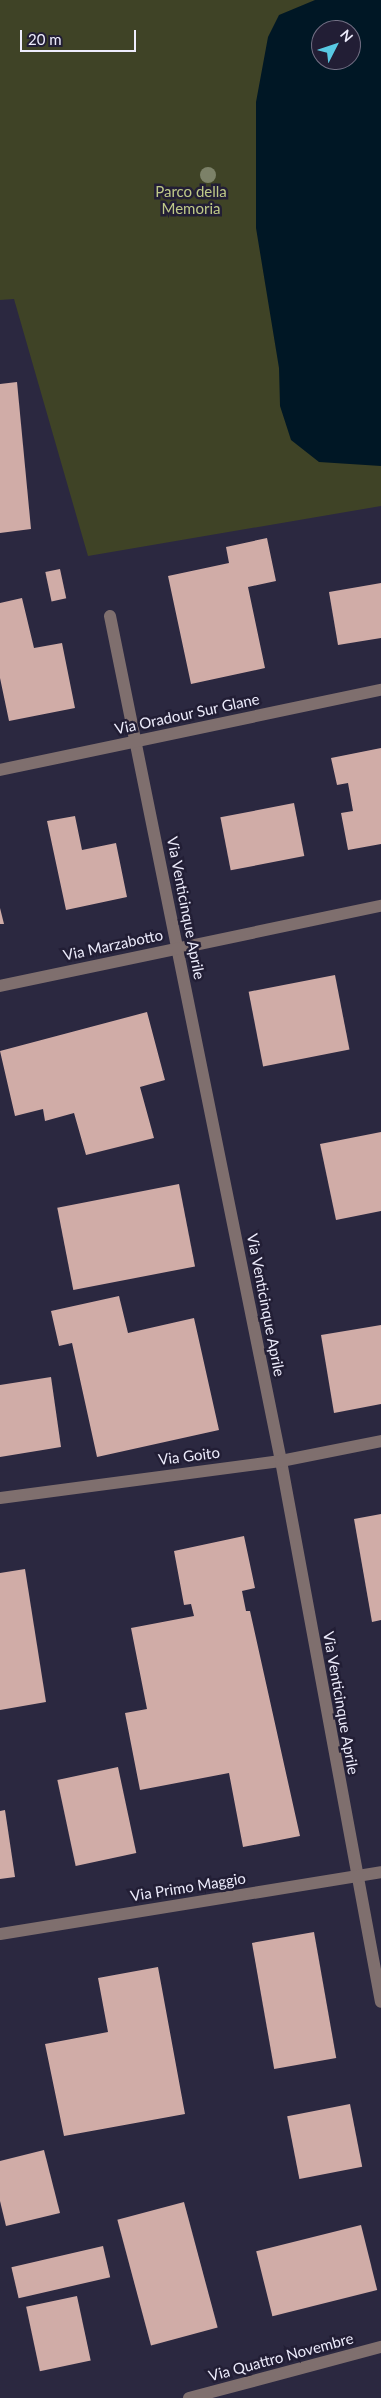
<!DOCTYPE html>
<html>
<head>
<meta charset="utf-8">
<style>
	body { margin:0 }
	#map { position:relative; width:381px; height:2398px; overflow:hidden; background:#2b2840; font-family:Lato,sans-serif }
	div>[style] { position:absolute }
	.green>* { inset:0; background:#3f4326 }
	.water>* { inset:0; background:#001725 }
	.building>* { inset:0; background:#d0aca7; transform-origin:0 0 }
	.minor>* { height:12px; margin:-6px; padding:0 6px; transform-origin:6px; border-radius:6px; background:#7f6f6e }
	.trees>* { width:16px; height:16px; margin:-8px; border-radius:50%; background:#7c8168 }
	span { translate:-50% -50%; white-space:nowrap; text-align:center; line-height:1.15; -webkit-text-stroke:5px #221e35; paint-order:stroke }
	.park-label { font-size:15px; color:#bfc988 }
	.street-label { font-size:15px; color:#edecfc }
	.north { position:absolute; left:311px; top:20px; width:50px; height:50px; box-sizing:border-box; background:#221e35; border:1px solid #737085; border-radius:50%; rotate:49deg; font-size:14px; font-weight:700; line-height:20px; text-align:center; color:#edecfc }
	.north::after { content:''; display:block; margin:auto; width:18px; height:22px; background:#58c9e3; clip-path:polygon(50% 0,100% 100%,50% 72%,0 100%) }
	.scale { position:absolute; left:20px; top:30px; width:116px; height:22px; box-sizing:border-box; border:2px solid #edecfc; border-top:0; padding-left:6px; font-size:15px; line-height:18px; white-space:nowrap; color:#edecfc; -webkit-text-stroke:4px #221e35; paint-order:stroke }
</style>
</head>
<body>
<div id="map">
	<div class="green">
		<div style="clip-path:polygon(evenodd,0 0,381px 0,381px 506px,88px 556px,14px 299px,0 300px,0 0,321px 30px,351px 30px,351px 60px,321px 60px,321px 30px)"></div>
	</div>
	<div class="water">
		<div style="clip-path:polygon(evenodd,315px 0,381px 0,381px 466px,319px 462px,291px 440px,280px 406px,279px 368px,256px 228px,256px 102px,268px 37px,279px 15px,315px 0,321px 30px,351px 30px,351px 60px,321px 60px,321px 30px)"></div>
	</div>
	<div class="building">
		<div style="clip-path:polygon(17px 382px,31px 529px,0 533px,0 384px)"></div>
		<div style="clip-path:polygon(267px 538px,276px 581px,248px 587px,265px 668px,191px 684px,168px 576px,229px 563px,226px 547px)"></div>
		<div style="left:60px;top:569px;width:30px;height:15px;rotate:78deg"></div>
		<div style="clip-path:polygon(381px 583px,381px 638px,338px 645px,329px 592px)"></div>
		<div style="clip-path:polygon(22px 598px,34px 648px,62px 643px,75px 708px,9px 721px,0 678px,0 603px)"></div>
		<div style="clip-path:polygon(381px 748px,381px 844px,348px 850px,341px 813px,353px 811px,348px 783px,337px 785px,331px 758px)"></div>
		<div style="left:294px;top:803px;width:54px;height:75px;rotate:79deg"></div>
		<div style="clip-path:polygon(75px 816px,82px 850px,116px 843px,127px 897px,66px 910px,47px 821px)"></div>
		<div style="clip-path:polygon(0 908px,4px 924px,0 924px)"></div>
		<div style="left:335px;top:975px;width:76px;height:88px;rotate:79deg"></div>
		<div style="clip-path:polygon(147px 1012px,165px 1080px,140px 1087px,154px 1138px,86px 1155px,74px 1113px,45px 1121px,43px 1109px,15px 1116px,0 1051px)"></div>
		<div style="clip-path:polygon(381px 1132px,381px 1211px,336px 1220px,320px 1144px)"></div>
		<div style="left:179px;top:1184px;width:84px;height:124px;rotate:79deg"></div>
		<div style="clip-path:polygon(119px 1296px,128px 1333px,194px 1318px,219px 1430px,97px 1457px,72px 1343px,59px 1346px,51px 1311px)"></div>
		<div style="clip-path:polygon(381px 1325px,381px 1404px,334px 1413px,321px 1335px)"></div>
		<div style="clip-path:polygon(51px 1377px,61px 1447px,0 1457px,0 1385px)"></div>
		<div style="clip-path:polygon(381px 1514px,381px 1620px,372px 1622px,354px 1519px)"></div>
		<div style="clip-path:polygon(244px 1536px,255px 1588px,242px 1591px,246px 1611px,250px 1611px,300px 1836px,243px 1847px,229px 1773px,140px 1790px,125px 1713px,147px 1709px,131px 1628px,194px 1616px,191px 1604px,184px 1605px,174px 1551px)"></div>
		<div style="clip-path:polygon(25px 1569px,46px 1702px,0 1710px,0 1573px)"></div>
		<div style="left:118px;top:1767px;width:88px;height:62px;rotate:78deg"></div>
		<div style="clip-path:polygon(5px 1810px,15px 1877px,0 1879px,0 1811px)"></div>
		<div style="left:314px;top:1932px;width:128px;height:63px;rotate:80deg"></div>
		<div style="clip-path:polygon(158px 1967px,185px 2114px,64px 2136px,45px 2044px,108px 2032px,98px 1978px)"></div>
		<div style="left:350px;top:2104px;width:64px;height:64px;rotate:79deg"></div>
		<div style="clip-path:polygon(44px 2150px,60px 2213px,6px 2226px,0 2201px,0 2161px)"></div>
		<div style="left:184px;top:2202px;width:130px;height:69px;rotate:75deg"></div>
		<div style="left:361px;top:2225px;width:67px;height:108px;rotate:76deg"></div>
		<div style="left:103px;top:2246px;width:32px;height:94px;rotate:77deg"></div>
		<div style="left:77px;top:2296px;width:66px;height:52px;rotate:78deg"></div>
	</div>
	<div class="minor">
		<div style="left:110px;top:616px;width:862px;rotate:78.56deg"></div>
		<div style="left:281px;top:1461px;width:550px;rotate:79.53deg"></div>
		<div style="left:0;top:770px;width:389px;rotate:-11.9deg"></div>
		<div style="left:0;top:986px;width:389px;rotate:-11.9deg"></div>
		<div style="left:0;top:1498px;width:283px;rotate:-7.5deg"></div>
		<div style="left:281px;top:1461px;width:102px;rotate:-11.3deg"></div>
		<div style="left:0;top:1934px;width:386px;rotate:-9.2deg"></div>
		<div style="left:189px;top:2398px;width:199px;rotate:-14.9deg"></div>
	</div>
	<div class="trees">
		<div style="left:208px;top:175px"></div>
	</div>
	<div class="park-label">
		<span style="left:191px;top:200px">Parco della<br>Memoria</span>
	</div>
	<div class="street-label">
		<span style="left:187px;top:714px;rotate:-12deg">Via Oradour Sur Glane</span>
		<span style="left:186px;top:908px;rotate:79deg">Via Venticinque Aprile</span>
		<span style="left:113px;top:945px;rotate:-12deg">Via Marzabotto</span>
		<span style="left:266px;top:1305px;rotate:79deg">Via Venticinque Aprile</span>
		<span style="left:189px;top:1456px;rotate:-7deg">Via Goito</span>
		<span style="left:341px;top:1703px;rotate:80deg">Via Venticinque Aprile</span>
		<span style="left:188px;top:1887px;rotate:-9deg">Via Primo Maggio</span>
		<span style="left:281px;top:2357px;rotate:-15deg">Via Quattro Novembre</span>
	</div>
	<div class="north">N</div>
	<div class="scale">20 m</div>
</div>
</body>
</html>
